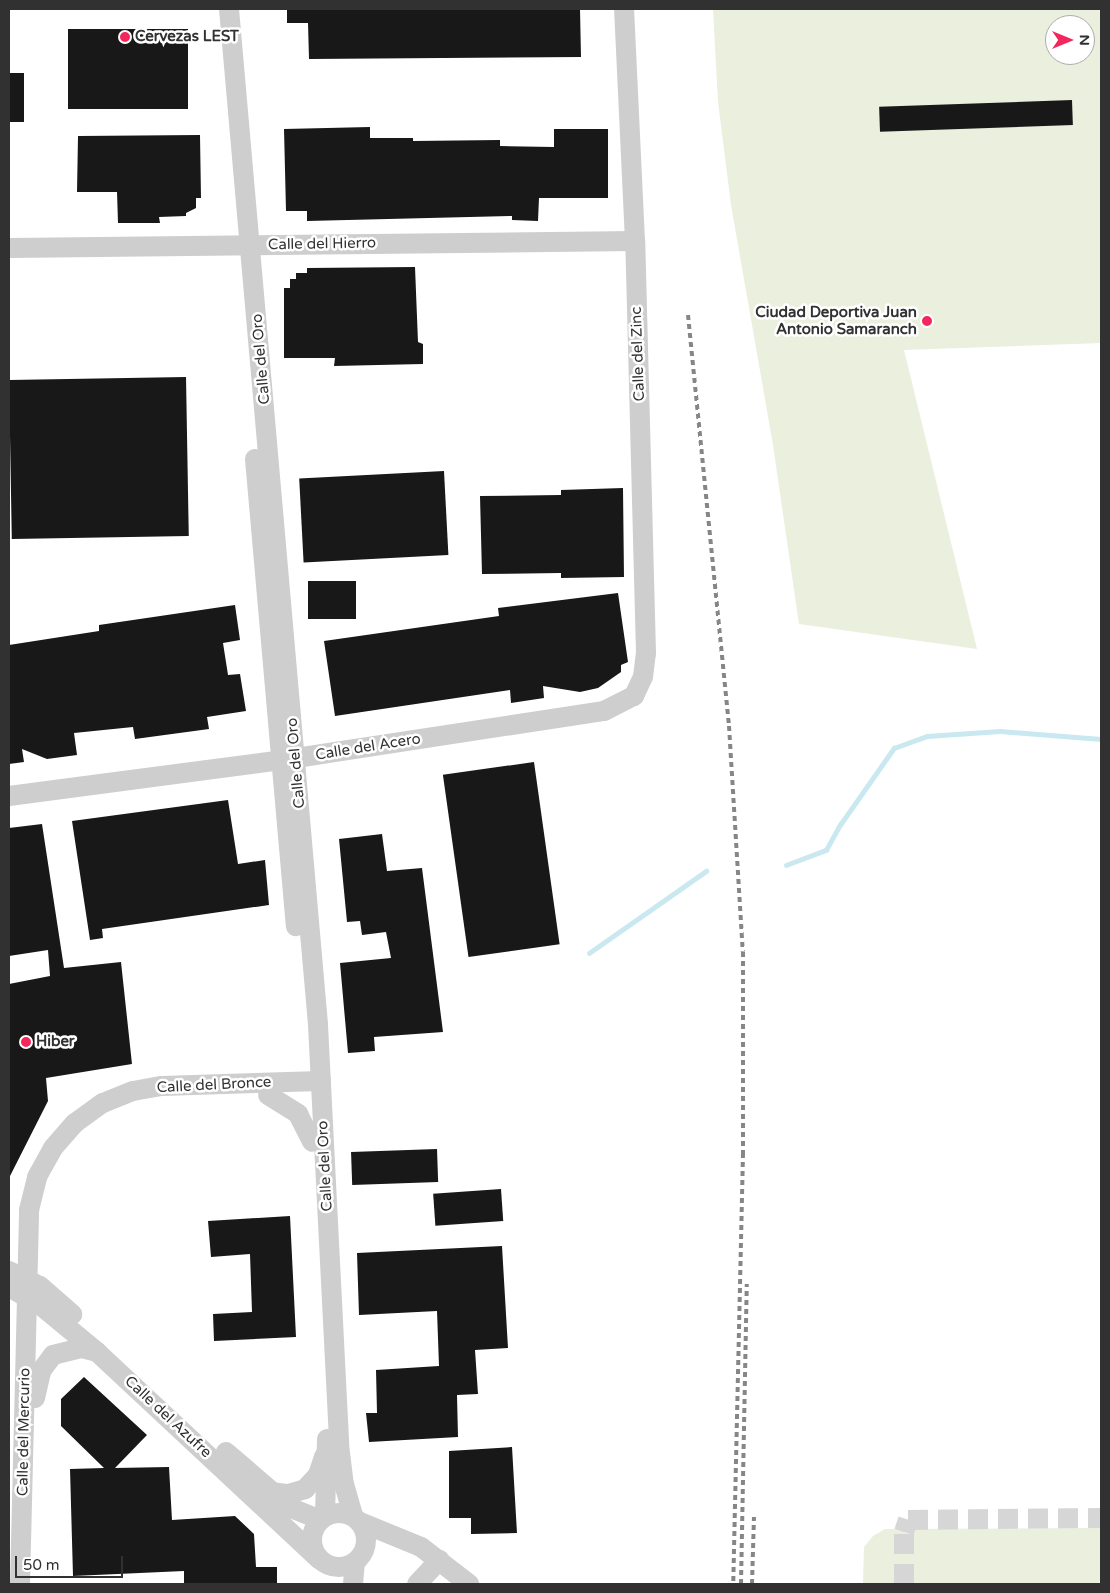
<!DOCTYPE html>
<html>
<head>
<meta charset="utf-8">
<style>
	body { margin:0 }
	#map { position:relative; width:1110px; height:1593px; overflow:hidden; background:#fff; font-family:"Varela Round",sans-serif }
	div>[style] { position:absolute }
	.green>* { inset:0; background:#eaefde }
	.stream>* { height:4.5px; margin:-2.25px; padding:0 2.25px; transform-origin:2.25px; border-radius:2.25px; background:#c9e8f0 }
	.building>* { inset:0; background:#181818; transform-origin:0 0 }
	.minor-tunnel>* { height:20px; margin-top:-10px; transform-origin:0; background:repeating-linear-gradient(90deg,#d6d6d6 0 20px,transparent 0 30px) }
	.minor>* { height:20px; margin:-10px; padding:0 10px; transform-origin:10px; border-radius:10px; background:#cecece }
	.minor>.ring { margin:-10px; padding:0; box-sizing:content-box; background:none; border:20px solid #cecece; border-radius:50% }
	.rail>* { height:4px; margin-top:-2px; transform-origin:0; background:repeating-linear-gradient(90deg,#868686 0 5px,transparent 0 9px) }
	.dots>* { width:14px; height:14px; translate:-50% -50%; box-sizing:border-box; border:2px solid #fff; border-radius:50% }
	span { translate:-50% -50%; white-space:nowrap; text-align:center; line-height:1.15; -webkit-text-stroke:5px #fff; paint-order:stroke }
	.poi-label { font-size:15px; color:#313131; font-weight:700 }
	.left { translate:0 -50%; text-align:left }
	.right { translate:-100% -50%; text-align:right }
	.street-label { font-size:15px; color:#313131 }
	.frame { position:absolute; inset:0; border:10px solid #313131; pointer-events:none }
	.north { position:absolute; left:1045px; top:15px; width:50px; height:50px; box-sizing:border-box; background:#fff; border:1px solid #adadad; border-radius:50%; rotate:90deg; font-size:14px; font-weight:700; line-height:20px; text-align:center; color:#313131 }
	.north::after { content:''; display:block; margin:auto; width:18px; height:22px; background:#f4275c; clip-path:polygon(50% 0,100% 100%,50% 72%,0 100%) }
	.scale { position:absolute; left:15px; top:1556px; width:108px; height:22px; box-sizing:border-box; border:2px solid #313131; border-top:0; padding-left:6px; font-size:15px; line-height:18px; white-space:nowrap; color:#313131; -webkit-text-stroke:4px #fff; paint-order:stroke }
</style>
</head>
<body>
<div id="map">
	<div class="green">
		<div style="clip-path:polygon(evenodd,713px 9px,1101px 9px,1101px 343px,904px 350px,977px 649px,799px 624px,773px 445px,731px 205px,718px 102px,713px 9px,1055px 25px,1085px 25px,1085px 55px,1055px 55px,1055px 25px)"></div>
		<div style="clip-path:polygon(1101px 1528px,1101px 1584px,863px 1584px,864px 1547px,873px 1536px,885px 1529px)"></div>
	</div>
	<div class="stream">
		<div style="left:786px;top:865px;width:43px;rotate:-20.6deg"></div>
		<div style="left:826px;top:850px;width:29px;rotate:-61deg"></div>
		<div style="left:840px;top:825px;width:94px;rotate:-55deg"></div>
		<div style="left:894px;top:748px;width:35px;rotate:-20deg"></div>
		<div style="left:927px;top:736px;width:73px;rotate:-3.9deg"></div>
		<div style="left:1000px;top:731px;width:101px;rotate:4.5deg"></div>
		<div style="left:589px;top:953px;width:143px;rotate:-35deg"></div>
	</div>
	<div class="building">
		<div style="clip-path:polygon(287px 9px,580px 9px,581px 57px,309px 59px,308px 23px,287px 23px)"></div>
		<div style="left:68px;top:29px;width:120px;height:80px"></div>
		<div style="left:9px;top:73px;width:15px;height:49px"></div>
		<div style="left:1072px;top:100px;width:25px;height:193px;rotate:88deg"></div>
		<div style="clip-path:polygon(370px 127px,370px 138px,413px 138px,413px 141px,500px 140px,500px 146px,554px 147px,554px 129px,608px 129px,608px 198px,539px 198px,538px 221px,512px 220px,512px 216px,307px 221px,307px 211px,286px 211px,284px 129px)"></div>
		<div style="clip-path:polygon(200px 135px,201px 198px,196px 198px,196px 208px,186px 213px,186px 216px,159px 217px,160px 223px,118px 223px,117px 192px,77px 192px,78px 136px)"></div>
		<div style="clip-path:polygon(415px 267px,418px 342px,423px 344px,423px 364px,334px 366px,335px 358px,284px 358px,284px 288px,290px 288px,290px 279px,296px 279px,296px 273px,307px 273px,307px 268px)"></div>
		<div style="left:186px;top:377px;width:159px;height:177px;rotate:89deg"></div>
		<div style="left:444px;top:471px;width:84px;height:145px;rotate:87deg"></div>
		<div style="clip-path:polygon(623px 488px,624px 577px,561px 578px,561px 573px,482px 574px,480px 496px,561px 495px,561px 490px)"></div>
		<div style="left:356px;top:581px;width:38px;height:48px;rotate:90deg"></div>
		<div style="clip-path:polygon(618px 593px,628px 662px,621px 665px,621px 672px,598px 688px,580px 692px,543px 686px,544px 698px,511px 703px,510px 690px,335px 716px,324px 641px,499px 616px,498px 608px)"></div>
		<div style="clip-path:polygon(235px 605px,240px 640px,223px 643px,228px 675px,240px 674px,246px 711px,207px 717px,209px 729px,135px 739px,133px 727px,74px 733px,77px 755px,47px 759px,22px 749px,24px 762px,9px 764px,9px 645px,99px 631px,99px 625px)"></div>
		<div style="left:534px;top:762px;width:184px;height:92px;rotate:82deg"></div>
		<div style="clip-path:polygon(228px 800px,238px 864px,265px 860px,269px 905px,102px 929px,103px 938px,90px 940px,72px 821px)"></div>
		<div style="clip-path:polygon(42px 824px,64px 968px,121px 962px,132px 1064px,46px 1078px,48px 1101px,9px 1178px,9px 984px,50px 976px,48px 950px,9px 956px,9px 828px)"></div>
		<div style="clip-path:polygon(382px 834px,387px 871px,422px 868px,443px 1032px,374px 1037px,375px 1051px,348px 1053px,340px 963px,391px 958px,386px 932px,362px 935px,360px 921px,347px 922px,339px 839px)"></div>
		<div style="left:437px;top:1149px;width:33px;height:86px;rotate:88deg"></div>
		<div style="left:501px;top:1189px;width:32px;height:68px;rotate:86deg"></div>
		<div style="clip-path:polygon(290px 1216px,296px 1337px,214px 1341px,213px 1314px,252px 1312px,250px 1254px,211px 1257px,208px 1221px)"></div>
		<div style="clip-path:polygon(502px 1246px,508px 1348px,475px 1350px,478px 1394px,457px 1395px,458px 1437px,369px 1442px,366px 1413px,377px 1413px,376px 1370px,439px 1366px,437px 1311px,359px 1315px,357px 1253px)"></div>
		<div style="clip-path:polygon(84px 1377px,147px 1435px,115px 1468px,169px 1467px,172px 1520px,235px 1516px,254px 1534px,256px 1567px,277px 1567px,277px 1584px,184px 1584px,184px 1571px,73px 1576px,70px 1469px,104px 1468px,61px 1426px,61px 1399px)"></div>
		<div style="clip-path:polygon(512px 1447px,517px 1533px,471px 1534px,471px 1518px,449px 1518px,449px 1451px)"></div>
	</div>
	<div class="minor-tunnel">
		<div style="left:904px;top:1584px;width:52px;rotate:-90deg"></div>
		<div style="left:904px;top:1532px;width:13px;rotate:-72deg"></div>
		<div style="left:908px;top:1520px;width:193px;rotate:-0.6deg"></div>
	</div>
	<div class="minor">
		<div style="left:229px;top:9px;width:1020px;rotate:84.99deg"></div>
		<div style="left:318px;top:1025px;width:421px;rotate:87.1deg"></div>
		<div style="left:339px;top:1445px;width:39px;rotate:83deg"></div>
		<div style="left:344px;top:1484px;width:33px;rotate:74deg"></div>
		<div style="left:9px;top:248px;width:626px;rotate:-0.64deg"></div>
		<div style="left:255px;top:459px;width:469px;rotate:85deg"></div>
		<div style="left:9px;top:796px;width:290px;rotate:-7.5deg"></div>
		<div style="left:296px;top:758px;width:312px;rotate:-8.7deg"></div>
		<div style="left:604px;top:711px;width:34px;rotate:-27deg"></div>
		<div style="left:634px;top:696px;width:21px;rotate:-65deg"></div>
		<div style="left:643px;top:677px;width:24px;rotate:-83deg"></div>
		<div style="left:646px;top:653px;width:412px;rotate:-91.5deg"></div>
		<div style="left:635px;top:241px;width:232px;rotate:-92.7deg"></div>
		<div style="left:268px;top:1095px;width:36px;rotate:32deg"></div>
		<div style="left:298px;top:1114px;width:31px;rotate:63deg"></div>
		<div style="left:9px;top:1271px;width:34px;rotate:26deg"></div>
		<div style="left:40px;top:1286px;width:43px;rotate:41.2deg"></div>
		<div style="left:9px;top:1287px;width:34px;rotate:30deg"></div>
		<div style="left:39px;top:1304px;width:75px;rotate:39.6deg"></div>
		<div style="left:97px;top:1352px;width:304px;rotate:43deg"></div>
		<div style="left:35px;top:1398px;width:28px;rotate:-77deg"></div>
		<div style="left:41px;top:1371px;width:20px;rotate:-53deg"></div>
		<div style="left:53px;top:1355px;width:30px;rotate:-14deg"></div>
		<div style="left:82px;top:1348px;width:16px;rotate:15deg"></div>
		<div style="left:226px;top:1452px;width:86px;rotate:40.7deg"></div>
		<div style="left:291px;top:1508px;width:32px;rotate:22deg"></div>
		<div style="left:271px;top:1492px;width:17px;rotate:7deg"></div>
		<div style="left:288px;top:1494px;width:18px;rotate:-16deg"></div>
		<div style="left:305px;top:1489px;width:19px;rotate:-47deg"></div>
		<div style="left:318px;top:1475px;width:20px;rotate:-72deg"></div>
		<div class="ring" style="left:312px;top:1513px;width:34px;height:34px"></div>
		<div style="left:325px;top:1516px;width:77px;rotate:-88.5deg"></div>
		<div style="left:360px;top:1522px;width:66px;rotate:22.3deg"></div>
		<div style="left:421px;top:1547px;width:61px;rotate:37.6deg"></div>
		<div style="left:20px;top:1584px;width:374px;rotate:-88.6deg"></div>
		<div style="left:29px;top:1210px;width:34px;rotate:-76deg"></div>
		<div style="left:37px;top:1177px;width:33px;rotate:-61deg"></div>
		<div style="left:53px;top:1148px;width:33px;rotate:-49deg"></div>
		<div style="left:75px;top:1123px;width:34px;rotate:-36deg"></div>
		<div style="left:103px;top:1103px;width:32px;rotate:-22deg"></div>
		<div style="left:133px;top:1091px;width:29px;rotate:-10deg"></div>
		<div style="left:162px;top:1086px;width:159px;rotate:-1.8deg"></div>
		<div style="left:353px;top:1584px;width:22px;rotate:-85deg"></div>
		<div style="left:417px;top:1584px;width:33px;rotate:-47deg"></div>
	</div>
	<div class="rail">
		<div style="left:688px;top:315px;width:413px;rotate:84.3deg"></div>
		<div style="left:729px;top:726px;width:226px;rotate:86.5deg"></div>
		<div style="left:743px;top:952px;width:201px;rotate:90deg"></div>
		<div style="left:743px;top:1153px;width:431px;rotate:91.3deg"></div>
		<div style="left:741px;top:1584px;width:300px;rotate:-88.9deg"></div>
		<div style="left:752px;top:1584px;width:67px;rotate:-88.3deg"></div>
	</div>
	<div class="dots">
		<div style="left:125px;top:37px;background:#f4275c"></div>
		<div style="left:927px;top:321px;background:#f4275c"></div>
		<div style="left:26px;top:1042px;background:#f4275c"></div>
	</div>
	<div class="poi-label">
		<span class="left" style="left:135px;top:37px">Cervezas LEST</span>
		<span class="right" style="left:917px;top:321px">Ciudad Deportiva Juan<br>Antonio Samaranch</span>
		<span class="left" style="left:36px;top:1042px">Hiber</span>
	</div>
	<div class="street-label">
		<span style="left:322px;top:244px;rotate:-1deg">Calle del Hierro</span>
		<span style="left:638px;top:354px;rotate:-92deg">Calle del Zinc</span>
		<span style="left:261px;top:359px;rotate:-95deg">Calle del Oro</span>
		<span style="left:368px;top:747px;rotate:-9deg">Calle del Acero</span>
		<span style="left:296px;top:763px;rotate:-95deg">Calle del Oro</span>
		<span style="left:214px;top:1085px;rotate:-3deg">Calle del Bronce</span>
		<span style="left:325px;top:1166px;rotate:-93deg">Calle del Oro</span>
		<span style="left:168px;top:1417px;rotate:43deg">Calle del Azufre</span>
		<span style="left:24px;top:1432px;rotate:-89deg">Calle del Mercurio</span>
	</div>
	<div class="frame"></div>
	<div class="north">N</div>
	<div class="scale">50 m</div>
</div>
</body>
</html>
